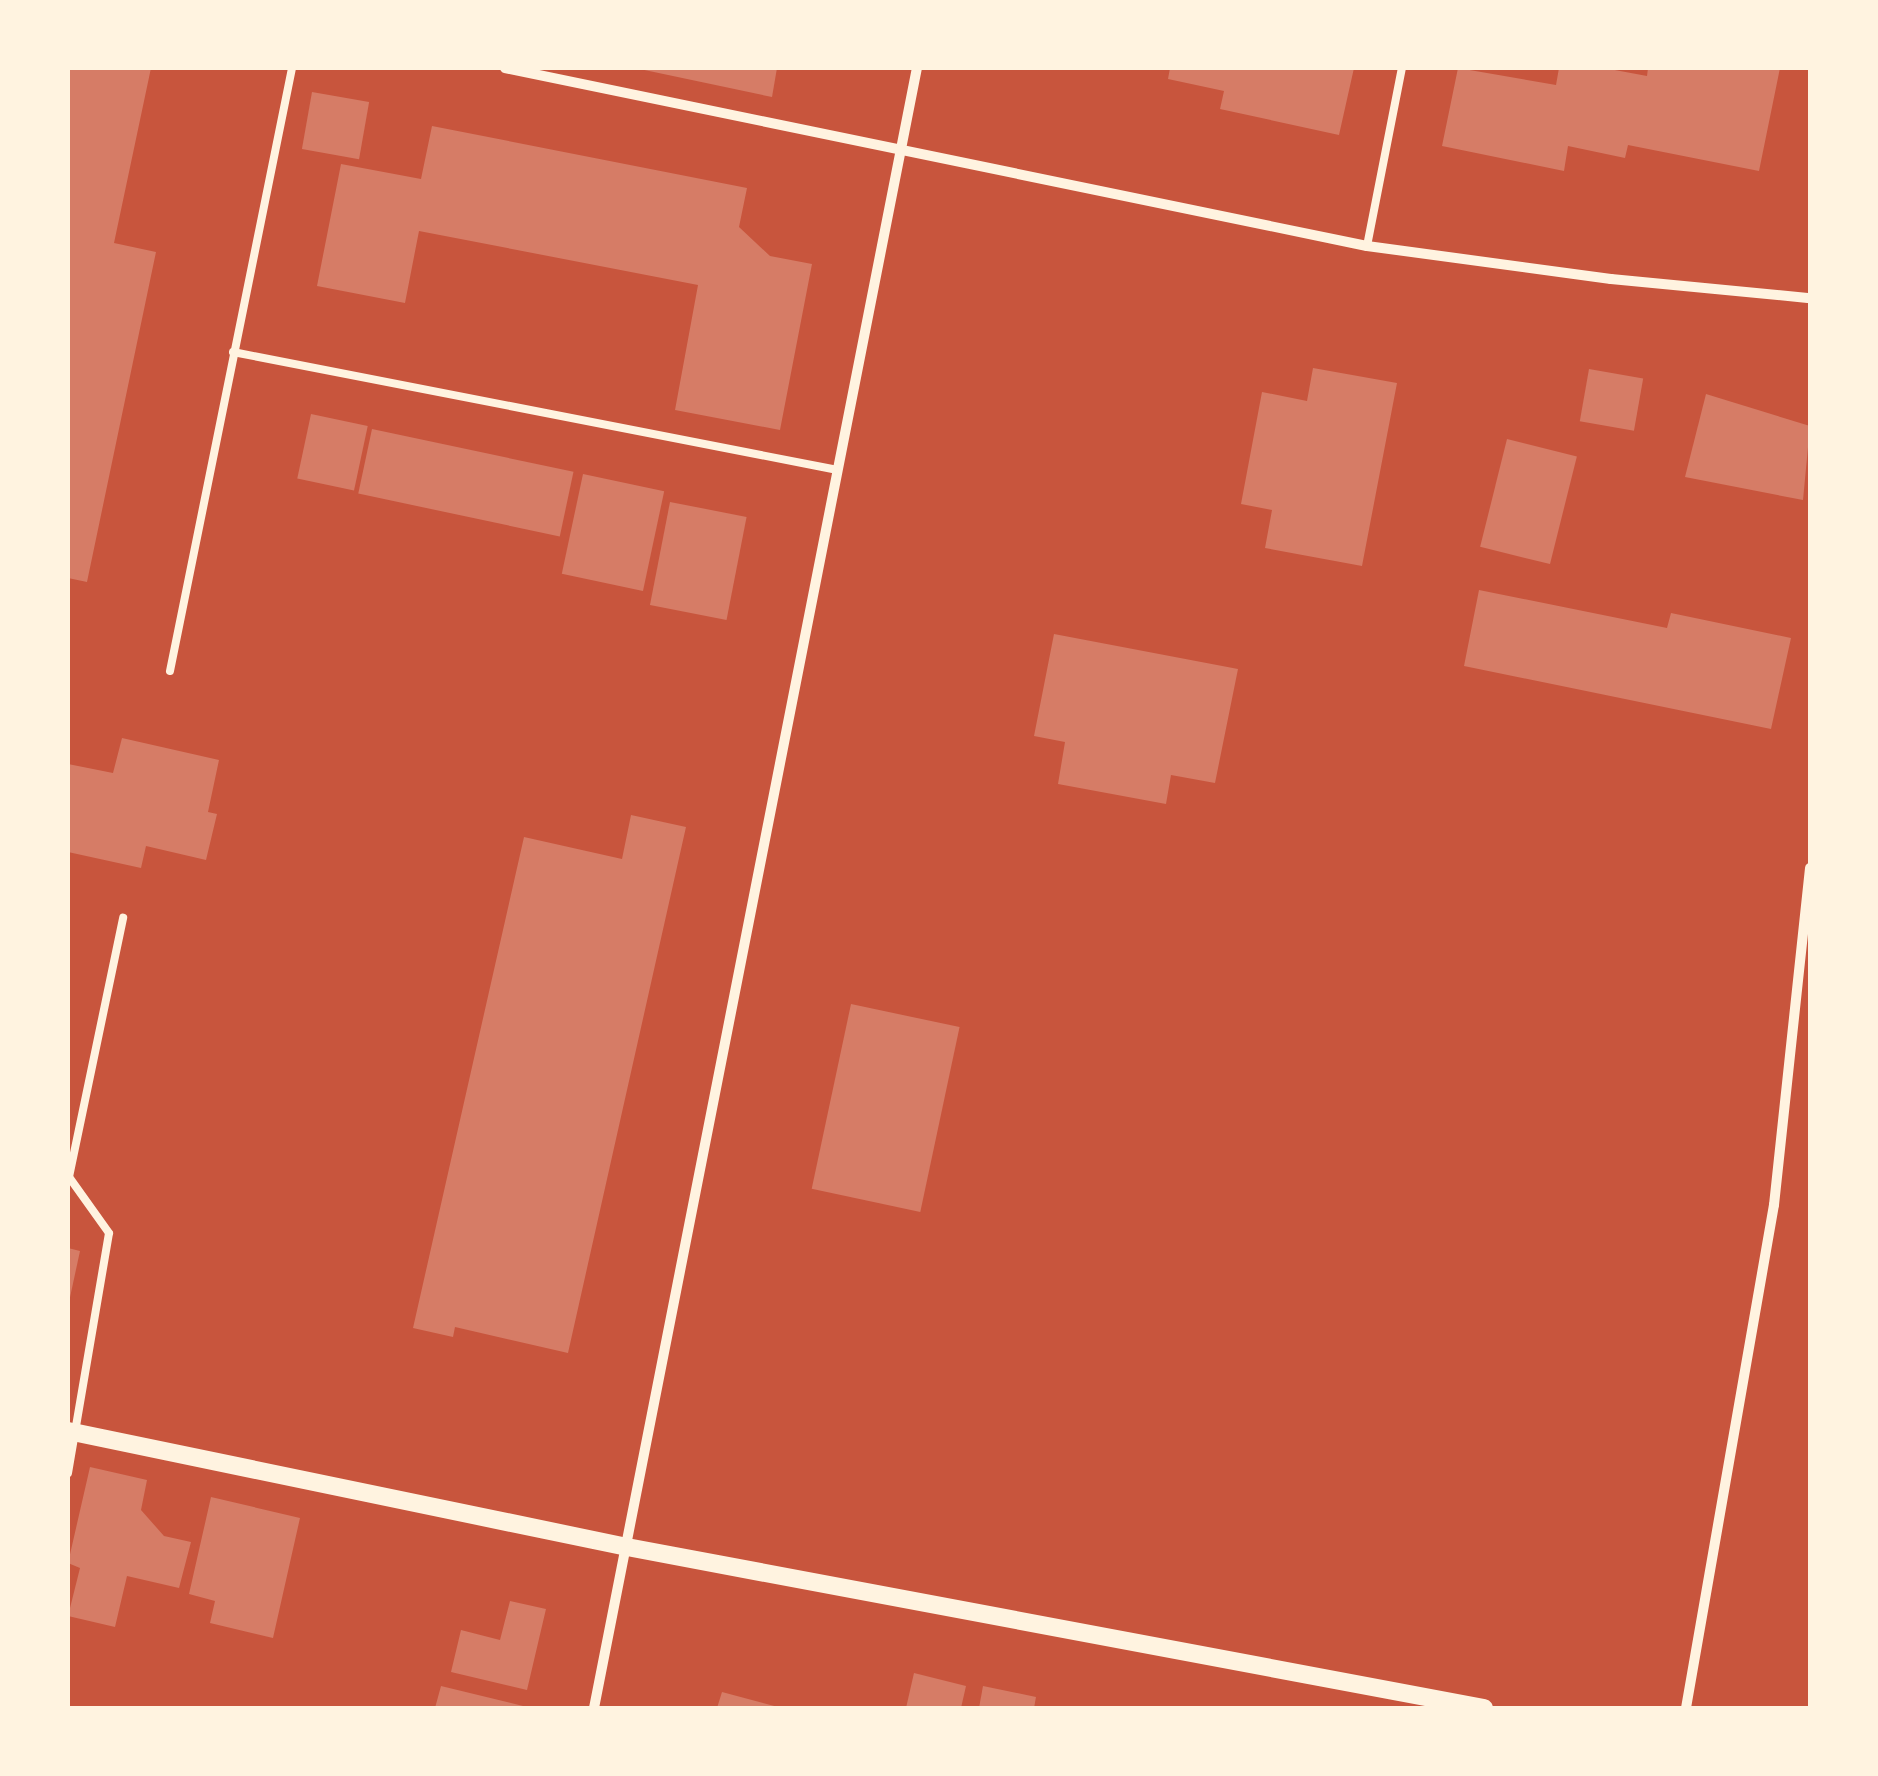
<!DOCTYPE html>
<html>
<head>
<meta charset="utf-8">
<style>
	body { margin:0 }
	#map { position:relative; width:1878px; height:1776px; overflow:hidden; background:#c8553d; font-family:Poppins,sans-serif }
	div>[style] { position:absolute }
	.building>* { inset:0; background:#d67c66; transform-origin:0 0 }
	.service>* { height:8px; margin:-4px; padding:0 4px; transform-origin:4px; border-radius:4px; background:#fff3e0 }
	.minor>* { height:10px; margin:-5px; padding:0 5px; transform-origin:5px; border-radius:5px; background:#fff3e0 }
	.tertiary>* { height:18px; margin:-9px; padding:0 9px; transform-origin:9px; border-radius:9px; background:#fff3e0 }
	span { translate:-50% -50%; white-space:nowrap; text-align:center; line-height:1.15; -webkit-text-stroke:9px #fff3e0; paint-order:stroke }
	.frame { position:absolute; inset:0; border:70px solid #fff3e0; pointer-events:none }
</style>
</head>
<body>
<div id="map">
	<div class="building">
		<div style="clip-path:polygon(68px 68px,151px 68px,114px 243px,156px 252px,87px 582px,68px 578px)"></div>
		<div style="clip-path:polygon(635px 68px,777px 68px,772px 97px)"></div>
		<div style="clip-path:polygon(1170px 68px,1354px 68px,1339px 135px,1220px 109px,1224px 91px,1168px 79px)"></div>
		<div style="clip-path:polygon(1458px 68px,1556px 85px,1559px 68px,1604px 68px,1647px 76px,1648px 68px,1780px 68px,1759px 171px,1628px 145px,1625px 158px,1568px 146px,1564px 171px,1442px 146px)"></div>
		<div style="left:312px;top:92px;width:58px;height:58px;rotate:10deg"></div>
		<div style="clip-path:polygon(432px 126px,747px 188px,739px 227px,770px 256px,812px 264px,780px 430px,675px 410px,698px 285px,419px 231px,405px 303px,317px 286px,341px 164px,421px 179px)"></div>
		<div style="clip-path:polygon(1313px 368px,1397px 383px,1362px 566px,1265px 548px,1272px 510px,1241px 504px,1262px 392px,1307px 401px)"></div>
		<div style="left:1589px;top:369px;width:55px;height:53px;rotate:10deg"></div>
		<div style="clip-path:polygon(1706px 394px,1810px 426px,1803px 500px,1685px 477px)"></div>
		<div style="left:311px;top:414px;width:58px;height:66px;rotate:12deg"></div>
		<div style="left:372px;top:429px;width:206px;height:66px;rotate:12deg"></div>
		<div style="left:1507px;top:439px;width:72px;height:111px;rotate:14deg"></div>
		<div style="left:583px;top:474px;width:83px;height:102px;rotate:12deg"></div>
		<div style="left:670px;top:502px;width:78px;height:105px;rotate:11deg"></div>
		<div style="clip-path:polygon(1479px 590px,1667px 628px,1671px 613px,1791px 638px,1771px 729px,1464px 666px)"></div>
		<div style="clip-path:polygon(1054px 634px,1238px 669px,1215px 783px,1171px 775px,1166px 804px,1058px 784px,1065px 742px,1034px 736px)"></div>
		<div style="clip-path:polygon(122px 738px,219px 760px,208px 812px,217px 814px,206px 860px,146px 846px,141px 868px,68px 852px,68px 764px,113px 773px)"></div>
		<div style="clip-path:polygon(631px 815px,686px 827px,568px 1353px,455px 1327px,453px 1337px,413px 1328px,524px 837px,622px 859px)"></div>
		<div style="left:851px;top:1004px;width:111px;height:189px;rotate:12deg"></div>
		<div style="clip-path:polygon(68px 1248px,80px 1251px,69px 1302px,68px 1302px)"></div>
		<div style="clip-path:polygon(90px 1467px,147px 1480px,141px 1510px,164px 1536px,191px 1542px,179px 1588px,127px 1576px,115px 1627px,68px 1616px,80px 1568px,68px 1563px)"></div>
		<div style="clip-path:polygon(211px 1497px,300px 1518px,273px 1638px,210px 1623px,215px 1601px,189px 1594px)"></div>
		<div style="clip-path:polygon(510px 1601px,546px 1609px,527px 1690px,451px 1672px,461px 1630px,500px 1640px)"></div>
		<div style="clip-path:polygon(914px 1673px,966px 1686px,961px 1708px,906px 1708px)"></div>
		<div style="clip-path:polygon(441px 1686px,527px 1707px,526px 1708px,435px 1708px)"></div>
		<div style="clip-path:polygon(983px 1686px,1036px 1697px,1034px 1708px,979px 1708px)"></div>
		<div style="clip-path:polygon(722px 1692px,778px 1707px,778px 1708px,717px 1708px)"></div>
	</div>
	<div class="service">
		<div style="left:1367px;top:246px;width:181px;rotate:-78.9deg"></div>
		<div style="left:233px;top:352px;width:616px;rotate:11.04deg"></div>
		<div style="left:170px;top:671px;width:615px;rotate:-78.56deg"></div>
		<div style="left:68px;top:1473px;width:243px;rotate:-80.3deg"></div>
		<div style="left:109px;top:1233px;width:69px;rotate:-125.5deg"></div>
		<div style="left:69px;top:1177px;width:265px;rotate:-78.2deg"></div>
	</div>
	<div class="minor">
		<div style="left:505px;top:68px;width:880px;rotate:11.67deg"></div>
		<div style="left:1367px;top:246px;width:246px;rotate:7.7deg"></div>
		<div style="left:1611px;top:279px;width:200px;rotate:5.5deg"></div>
		<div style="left:594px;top:1708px;width:1672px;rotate:-78.86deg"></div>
		<div style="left:1686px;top:1708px;width:511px;rotate:-80.08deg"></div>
		<div style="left:1774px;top:1205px;width:339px;rotate:-83.9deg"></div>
	</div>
	<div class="tertiary">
		<div style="left:68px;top:1431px;width:571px;rotate:11.72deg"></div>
		<div style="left:627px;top:1547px;width:872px;rotate:10.64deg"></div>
	</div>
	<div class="frame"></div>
</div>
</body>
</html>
